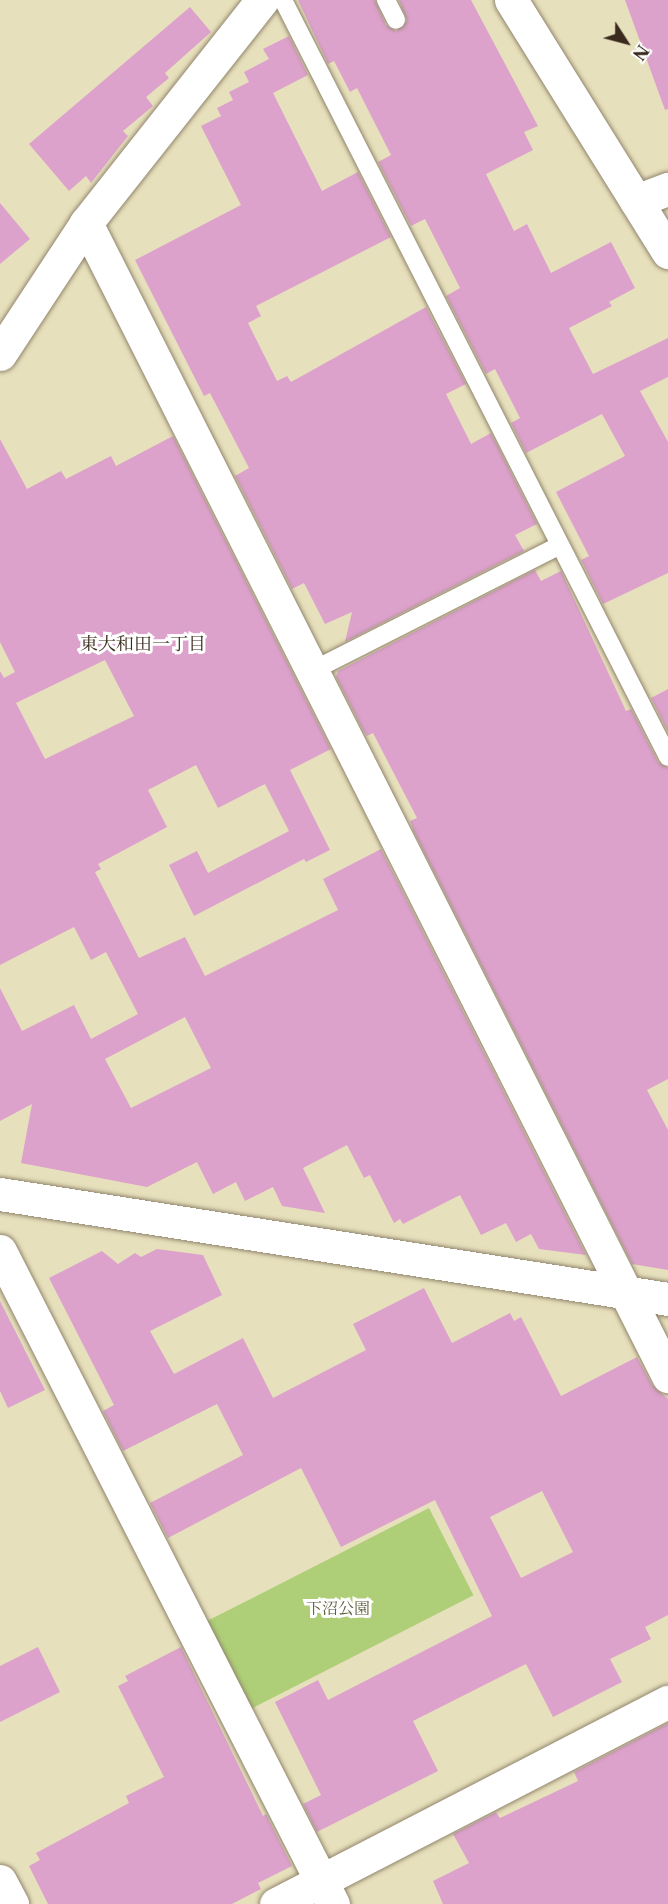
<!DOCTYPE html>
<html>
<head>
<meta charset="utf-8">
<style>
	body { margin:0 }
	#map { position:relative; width:668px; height:1904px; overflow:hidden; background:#e7e0bc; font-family:"Libre Caslon Text","Noto Serif JP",serif }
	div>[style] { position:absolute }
	.green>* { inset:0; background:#aecf77; transform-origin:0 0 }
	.building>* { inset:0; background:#dda2cc }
	.roads { filter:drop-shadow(0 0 2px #91856d) drop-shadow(0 0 2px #91856d) }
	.service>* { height:18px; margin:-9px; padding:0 9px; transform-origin:9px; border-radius:9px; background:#fff }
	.minor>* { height:33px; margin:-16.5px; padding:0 16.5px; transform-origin:16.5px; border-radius:16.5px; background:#fff }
	.tertiary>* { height:33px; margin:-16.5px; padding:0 16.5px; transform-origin:16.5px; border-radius:16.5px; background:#fff }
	span { translate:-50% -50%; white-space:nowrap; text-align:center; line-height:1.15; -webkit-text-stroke:6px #fff; paint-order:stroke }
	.park-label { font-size:16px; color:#5e5c39 }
	.neighbourhood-label { font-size:18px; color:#3b2a1e }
	.north { position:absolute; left:596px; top:12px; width:60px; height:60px; -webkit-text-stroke:4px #fff; paint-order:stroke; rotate:126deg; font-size:16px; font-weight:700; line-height:24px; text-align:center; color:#3b2a1e }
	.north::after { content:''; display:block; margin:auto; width:21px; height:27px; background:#3b2a1e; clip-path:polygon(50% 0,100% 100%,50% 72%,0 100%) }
</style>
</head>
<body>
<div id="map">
	<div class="green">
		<div style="left:429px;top:1508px;width:98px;height:253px;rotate:63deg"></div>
	</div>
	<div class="building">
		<div style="clip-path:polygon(298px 0,375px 0,386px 25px,396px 31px,407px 21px,399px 0,471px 0,538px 126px,524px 132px,533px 150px,486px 174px,514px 231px,527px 224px,551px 273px,611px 242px,635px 288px,609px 302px,612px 306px,569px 328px,593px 374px,668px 338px,668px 377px,640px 391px,668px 442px,668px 573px,603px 604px,581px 560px,589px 556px,556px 492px,625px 456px,602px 414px,526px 453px,511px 423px,520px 418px,495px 369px,486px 374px,446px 296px,460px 288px,425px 219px,411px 226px,378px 162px,391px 155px,357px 88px,350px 92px,334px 61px,328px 64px)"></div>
		<div style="clip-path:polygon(625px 0,668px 0,668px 109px,665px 110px)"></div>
		<div style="clip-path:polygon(190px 7px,211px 32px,165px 73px,169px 78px,146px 97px,153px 106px,123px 131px,128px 136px,91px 183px,86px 176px,69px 191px,29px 144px)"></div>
		<div style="clip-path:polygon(289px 36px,308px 75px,273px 93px,322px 191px,358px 172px,391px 237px,256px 306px,261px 316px,248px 323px,277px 381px,287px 376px,291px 382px,426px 307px,466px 384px,446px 394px,471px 444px,491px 433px,537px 524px,515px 535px,524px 551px,345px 642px,352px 612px,325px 624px,304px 583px,292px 589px,235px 476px,249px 468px,210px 393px,204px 396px,135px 260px,241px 205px,201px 126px,221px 116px,217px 108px,233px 100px,229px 92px,249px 82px,244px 72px,269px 59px,263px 49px)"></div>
		<div style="clip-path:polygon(0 203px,30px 239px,0 264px)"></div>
		<div style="clip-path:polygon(evenodd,173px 436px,331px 749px,290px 770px,330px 850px,306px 862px,304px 859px,194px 916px,169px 865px,197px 851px,208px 873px,289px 831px,265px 784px,218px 808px,196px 765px,148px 790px,167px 827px,98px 864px,101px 869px,95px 872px,139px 958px,185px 937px,205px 976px,338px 910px,323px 879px,381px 849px,586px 1255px,539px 1249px,531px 1234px,516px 1242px,506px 1223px,481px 1235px,460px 1195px,403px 1224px,400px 1219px,394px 1223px,370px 1175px,364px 1178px,347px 1145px,303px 1168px,325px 1213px,282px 1206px,273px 1187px,245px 1201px,236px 1182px,213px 1194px,197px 1162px,147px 1187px,21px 1163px,32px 1104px,0 1121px,0 988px,22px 1031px,74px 1005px,91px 1039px,138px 1014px,106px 952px,91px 960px,74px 927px,0 965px,0 671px,4px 678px,15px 672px,0 642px,0 439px,27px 489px,61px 471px,66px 479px,111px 456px,116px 466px,173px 436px,105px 660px,134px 716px,45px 759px,16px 703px,105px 660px,173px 436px,185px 1017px,211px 1068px,131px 1108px,105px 1059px,185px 1017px)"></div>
		<div style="clip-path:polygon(535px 570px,541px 581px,561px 571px,626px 711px,631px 709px,658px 762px,668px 768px,668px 1079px,647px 1090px,668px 1130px,668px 1270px,632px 1264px,414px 832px,410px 821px,417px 818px,373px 733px,367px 736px,364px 732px,336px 677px,338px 671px)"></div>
		<div style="clip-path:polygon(668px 689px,668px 732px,651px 698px)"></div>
		<div style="clip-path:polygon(evenodd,157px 1249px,203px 1255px,222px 1295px,150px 1331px,174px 1374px,243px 1338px,273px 1398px,366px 1350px,353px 1324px,424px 1288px,452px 1343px,510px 1313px,514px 1321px,521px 1317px,561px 1396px,637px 1357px,652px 1385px,668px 1399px,668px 1615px,645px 1627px,651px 1639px,610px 1659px,622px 1682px,553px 1717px,526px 1664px,413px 1721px,438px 1771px,317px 1832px,303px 1804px,321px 1795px,275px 1702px,318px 1680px,328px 1700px,492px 1616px,435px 1500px,341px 1547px,301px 1468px,168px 1538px,150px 1503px,243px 1455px,217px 1404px,123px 1451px,103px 1411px,114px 1405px,49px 1278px,102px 1251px,118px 1264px,135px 1253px,141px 1257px,157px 1249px,542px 1491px,573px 1552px,521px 1578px,490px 1517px,542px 1491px)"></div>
		<div style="clip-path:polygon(0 1301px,45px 1390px,8px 1408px,0 1391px)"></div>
		<div style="clip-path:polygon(38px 1647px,60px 1692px,0 1722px,0 1666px)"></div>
		<div style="clip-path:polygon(181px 1647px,263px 1816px,266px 1814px,292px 1866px,258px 1883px,261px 1889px,232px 1904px,48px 1904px,29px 1866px,40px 1860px,36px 1853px,129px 1803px,126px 1796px,164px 1777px,118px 1686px,128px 1681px,125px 1676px)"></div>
		<div style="clip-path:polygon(668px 1723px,668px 1904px,443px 1904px,433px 1881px,469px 1863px,453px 1834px,496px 1812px,500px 1818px,578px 1781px,574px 1772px)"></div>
	</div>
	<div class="roads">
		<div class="service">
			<div style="left:283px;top:0;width:849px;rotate:63.04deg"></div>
			<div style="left:386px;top:0;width:22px;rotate:63deg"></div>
			<div style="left:312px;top:671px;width:278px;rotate:-26.9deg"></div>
		</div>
		<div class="minor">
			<div style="left:511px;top:0;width:297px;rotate:58.1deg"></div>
			<div style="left:636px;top:201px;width:34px;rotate:-21deg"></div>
			<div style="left:86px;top:223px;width:1292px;rotate:63.22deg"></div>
			<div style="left:0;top:354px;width:157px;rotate:-56.7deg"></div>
			<div style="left:86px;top:223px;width:284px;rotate:-51.7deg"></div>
			<div style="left:0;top:1251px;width:733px;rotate:62.98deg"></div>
			<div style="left:276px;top:1904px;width:441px;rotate:-27.3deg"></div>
		</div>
		<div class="tertiary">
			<div style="left:0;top:1194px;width:676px;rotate:8.93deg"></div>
			<div style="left:0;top:1881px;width:26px;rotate:62deg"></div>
		</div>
	</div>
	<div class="park-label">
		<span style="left:338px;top:1608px">下沼公園</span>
	</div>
	<div class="neighbourhood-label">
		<span style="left:143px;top:644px">東大和田一丁目</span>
	</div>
	<div class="north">N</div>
</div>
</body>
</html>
